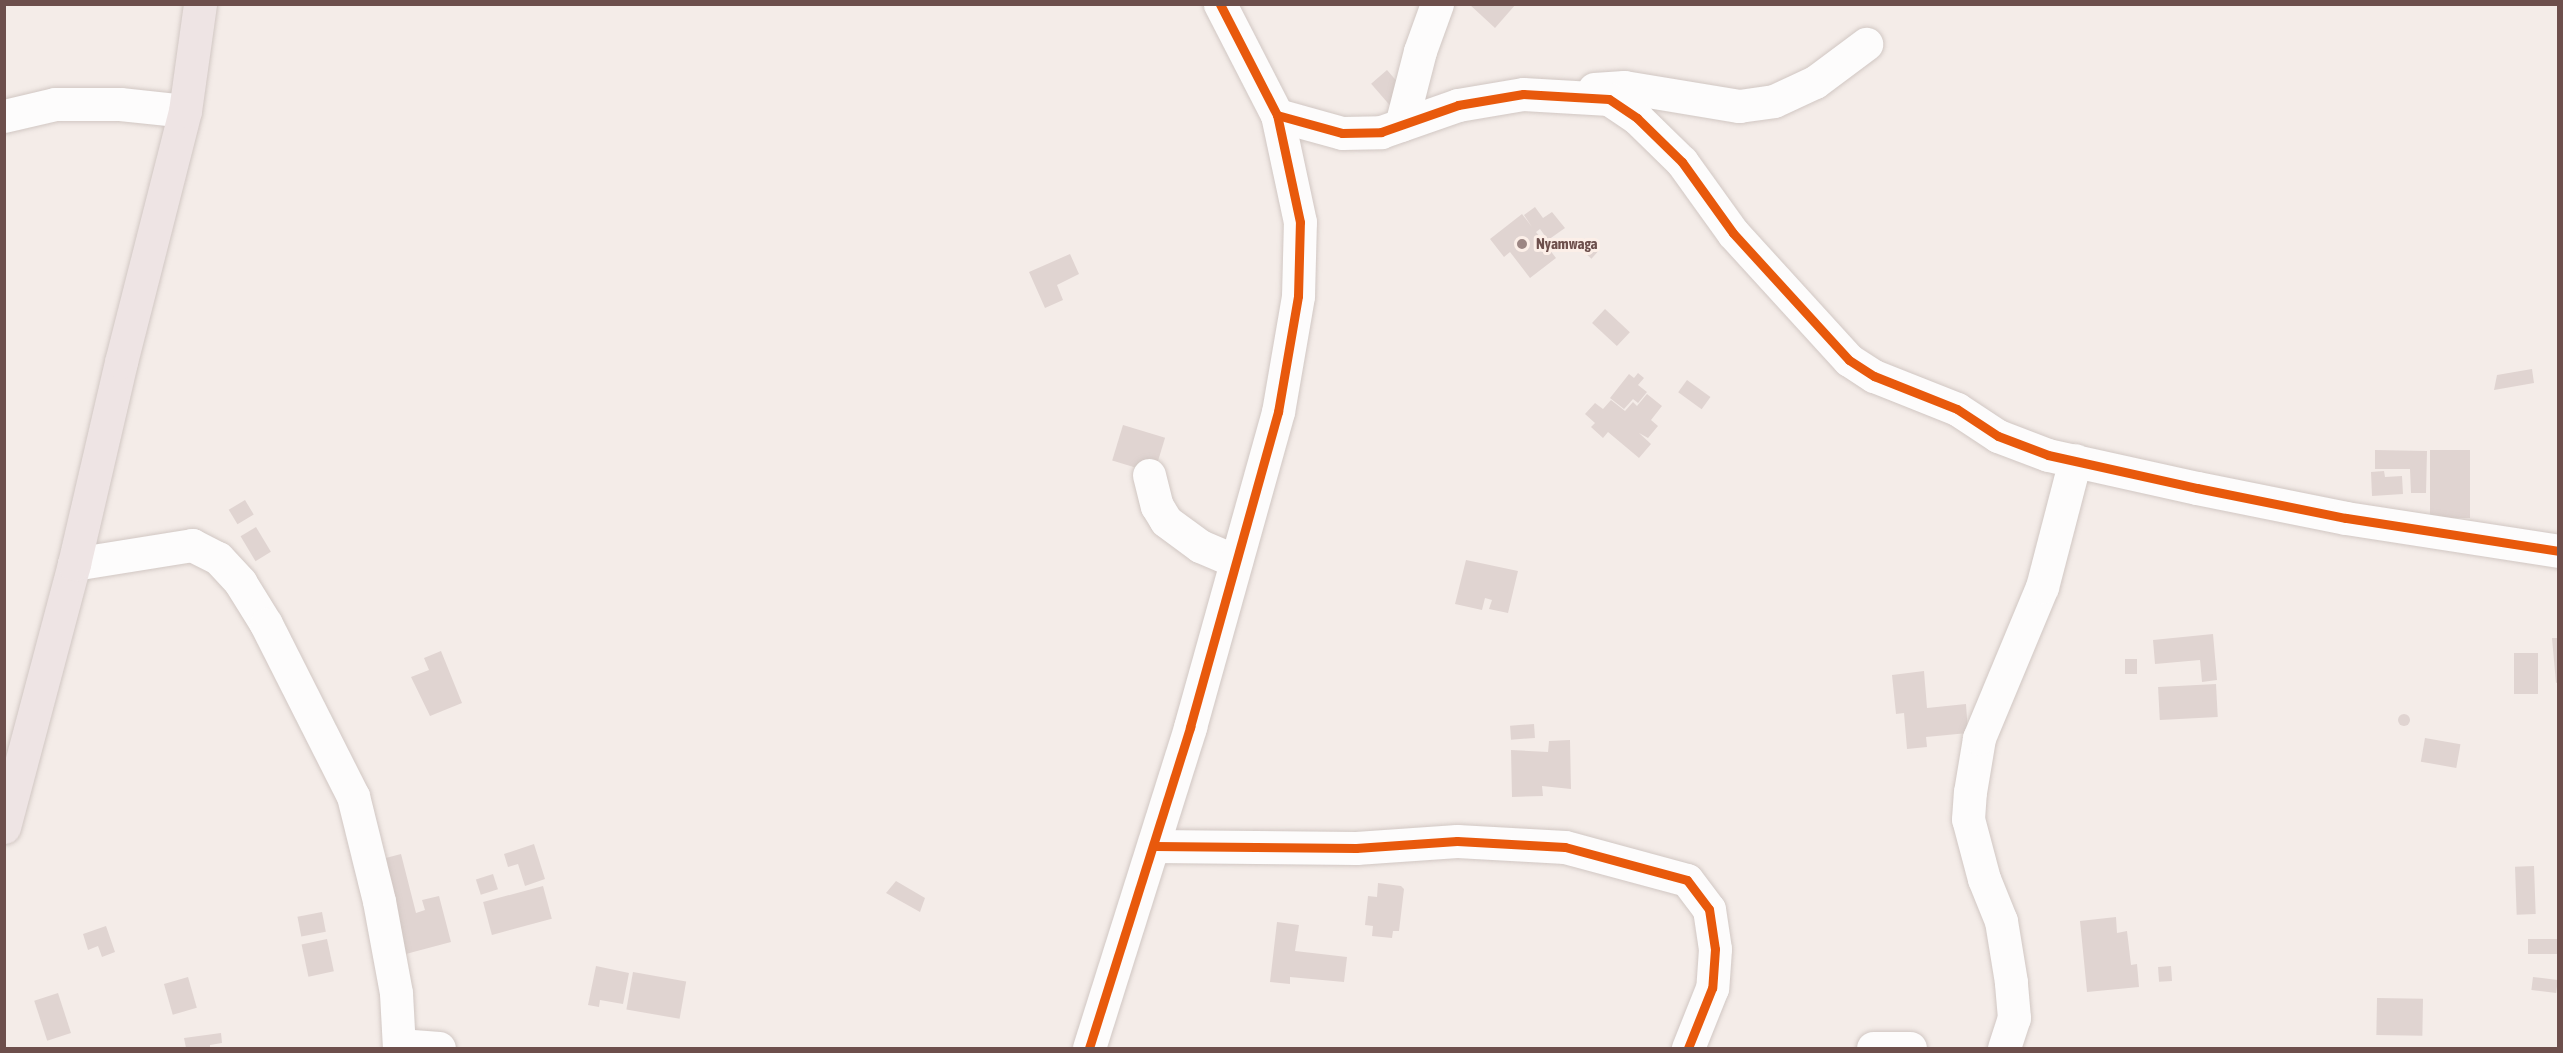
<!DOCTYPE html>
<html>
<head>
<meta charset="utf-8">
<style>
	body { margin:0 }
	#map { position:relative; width:2563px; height:1053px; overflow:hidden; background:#f4ece8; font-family:"Asap Condensed",sans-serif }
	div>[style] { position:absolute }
	.building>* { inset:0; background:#e0d4d1; transform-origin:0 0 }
	.round { border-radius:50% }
	.roads { filter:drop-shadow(0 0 2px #d1c7c3) drop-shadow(0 0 2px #d1c7c3) }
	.minor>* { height:33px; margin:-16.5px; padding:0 16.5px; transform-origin:16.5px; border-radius:16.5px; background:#fdfcfc }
	.highway>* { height:33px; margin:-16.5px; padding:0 16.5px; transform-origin:16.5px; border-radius:16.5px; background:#eee4e4 }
	.cycleway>* { height:9px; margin:-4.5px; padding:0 4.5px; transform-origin:4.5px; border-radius:4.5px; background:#e8590c }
	.dots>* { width:16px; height:16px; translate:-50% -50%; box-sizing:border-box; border:3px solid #fcefe8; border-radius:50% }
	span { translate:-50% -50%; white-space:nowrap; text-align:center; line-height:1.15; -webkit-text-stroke:6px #fcefe8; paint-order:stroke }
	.poi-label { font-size:15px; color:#6d4f4c; font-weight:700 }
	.left { translate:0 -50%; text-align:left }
	.frame { position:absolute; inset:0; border:6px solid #6d4f4c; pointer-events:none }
</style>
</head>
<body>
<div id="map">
	<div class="building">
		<div style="clip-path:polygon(1469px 4px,1516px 4px,1495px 28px)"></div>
		<div style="left:1387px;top:70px;width:38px;height:21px;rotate:49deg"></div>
		<div style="clip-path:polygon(1535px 207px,1543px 218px,1552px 212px,1565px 228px,1548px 240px,1540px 229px,1536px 232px,1556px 258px,1530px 278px,1510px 252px,1504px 257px,1490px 239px,1522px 214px,1532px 227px,1524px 215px)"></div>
		<div style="left:1589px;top:239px;width:15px;height:13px;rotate:42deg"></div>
		<div style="clip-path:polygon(1070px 254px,1079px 274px,1057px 285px,1063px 300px,1045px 308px,1029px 272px)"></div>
		<div style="left:1605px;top:309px;width:34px;height:19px;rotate:43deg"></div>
		<div style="clip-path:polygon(2532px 369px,2534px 383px,2494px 390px,2497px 375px)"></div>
		<div style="clip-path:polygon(1638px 373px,1644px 378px,1638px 385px,1647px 392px,1638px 403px,1633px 399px,1624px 409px,1610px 398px,1629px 374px,1634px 378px)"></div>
		<div style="left:1687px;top:380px;width:29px;height:15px;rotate:36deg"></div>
		<div style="clip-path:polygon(1647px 394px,1662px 406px,1651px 420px,1658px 426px,1648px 438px,1639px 433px,1651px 444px,1639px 458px,1608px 432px,1603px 438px,1591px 427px,1595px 423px,1585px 414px,1595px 403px,1603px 409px,1611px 400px,1625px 411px,1633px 402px,1637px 406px)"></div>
		<div style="left:1123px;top:425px;width:44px;height:37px;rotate:17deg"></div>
		<div style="clip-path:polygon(2375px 450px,2427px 451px,2426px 493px,2411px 493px,2410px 469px,2375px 469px)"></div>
		<div style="left:2430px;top:450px;width:40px;height:68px"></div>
		<div style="clip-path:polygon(2384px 471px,2385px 477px,2402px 476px,2403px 494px,2372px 496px,2371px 472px)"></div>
		<div style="left:245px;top:500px;width:17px;height:19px;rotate:59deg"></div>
		<div style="left:256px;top:527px;width:29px;height:18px;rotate:59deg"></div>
		<div style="clip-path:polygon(1466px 560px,1518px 571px,1508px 613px,1489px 609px,1492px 600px,1485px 598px,1482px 610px,1455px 604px)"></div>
		<div style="clip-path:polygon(2213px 634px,2217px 680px,2202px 682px,2200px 660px,2155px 664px,2153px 640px)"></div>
		<div style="clip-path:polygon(2552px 638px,2558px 638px,2558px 682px,2556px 683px)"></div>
		<div style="clip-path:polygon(441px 651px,462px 703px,430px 716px,411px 677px,429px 670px,424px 658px)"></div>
		<div style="left:2514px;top:653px;width:24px;height:41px"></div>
		<div style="left:2137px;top:659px;width:15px;height:12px;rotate:90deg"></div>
		<div style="clip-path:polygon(1924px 671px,1927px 708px,1966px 704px,1968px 733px,1926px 737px,1927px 747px,1907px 749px,1904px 713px,1896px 714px,1892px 675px)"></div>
		<div style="left:2216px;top:684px;width:33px;height:58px;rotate:87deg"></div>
		<div class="round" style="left:2398px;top:714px;width:12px;height:12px"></div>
		<div style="left:1534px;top:724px;width:14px;height:24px;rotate:86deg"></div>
		<div style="left:2425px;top:738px;width:36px;height:24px;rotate:10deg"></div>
		<div style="clip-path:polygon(1570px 740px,1571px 789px,1542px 786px,1543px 796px,1512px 797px,1511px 750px,1548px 752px,1549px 741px)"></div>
		<div style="clip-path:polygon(534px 844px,545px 879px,525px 886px,518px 864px,508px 867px,504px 854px)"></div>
		<div style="clip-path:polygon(401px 854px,416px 913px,425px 910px,422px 900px,439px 896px,451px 942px,402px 955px,378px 860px)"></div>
		<div style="left:2534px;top:866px;width:48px;height:19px;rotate:88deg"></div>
		<div style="left:493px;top:874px;width:16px;height:18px;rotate:72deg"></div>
		<div style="clip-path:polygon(896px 881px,925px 898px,920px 912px,886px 893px)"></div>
		<div style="clip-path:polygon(1378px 883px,1401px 886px,1404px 889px,1399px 931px,1393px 931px,1392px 938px,1372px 936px,1373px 926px,1365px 925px,1368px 896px,1377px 897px)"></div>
		<div style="left:543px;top:886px;width:34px;height:62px;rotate:75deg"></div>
		<div style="left:322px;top:912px;width:20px;height:25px;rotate:79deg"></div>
		<div style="clip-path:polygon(2116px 917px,2117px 933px,2127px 931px,2131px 965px,2137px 964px,2139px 987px,2087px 992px,2080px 921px)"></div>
		<div style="clip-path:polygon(1277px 922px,1299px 925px,1295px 951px,1347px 957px,1344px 982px,1290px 977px,1290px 984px,1270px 982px)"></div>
		<div style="clip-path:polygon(106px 926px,115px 952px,102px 957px,98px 946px,88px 950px,83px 934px)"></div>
		<div style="left:327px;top:939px;width:33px;height:26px;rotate:78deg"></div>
		<div style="left:2558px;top:939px;width:15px;height:30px;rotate:90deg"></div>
		<div style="clip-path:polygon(596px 966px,629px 973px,623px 1004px,600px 1000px,599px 1007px,588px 1005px)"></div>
		<div style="left:2171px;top:966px;width:15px;height:13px;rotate:86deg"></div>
		<div style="left:633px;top:972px;width:54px;height:38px;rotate:10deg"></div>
		<div style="left:188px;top:977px;width:32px;height:25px;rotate:74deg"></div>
		<div style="left:2533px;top:977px;width:25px;height:13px;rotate:7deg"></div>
		<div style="left:58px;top:993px;width:42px;height:25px;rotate:72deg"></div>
		<div style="left:2377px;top:998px;width:46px;height:37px;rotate:1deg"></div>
		<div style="clip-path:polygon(221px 1033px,222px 1043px,210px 1045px,210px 1048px,186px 1048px,184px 1038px)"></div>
	</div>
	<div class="roads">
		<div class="minor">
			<div style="left:1594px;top:89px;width:30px;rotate:-4deg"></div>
			<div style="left:1624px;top:87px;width:117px;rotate:9.4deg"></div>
			<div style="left:1739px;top:106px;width:35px;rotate:-8deg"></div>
			<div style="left:1774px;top:101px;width:45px;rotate:-24.9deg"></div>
			<div style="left:1815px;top:82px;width:64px;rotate:-36.7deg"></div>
			<div style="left:1277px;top:115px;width:67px;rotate:15.5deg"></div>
			<div style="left:1342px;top:133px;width:39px;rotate:-1deg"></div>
			<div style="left:1381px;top:132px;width:82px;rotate:-19.3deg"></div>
			<div style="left:1458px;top:105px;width:66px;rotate:-9.6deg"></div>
			<div style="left:1523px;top:94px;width:86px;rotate:3.3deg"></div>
			<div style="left:1609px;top:99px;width:34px;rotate:34deg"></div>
			<div style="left:1637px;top:118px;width:63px;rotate:44.4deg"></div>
			<div style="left:1682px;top:162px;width:87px;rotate:54.3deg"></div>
			<div style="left:1733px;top:233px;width:172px;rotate:47.6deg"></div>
			<div style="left:1849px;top:360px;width:30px;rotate:33deg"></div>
			<div style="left:1874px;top:376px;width:89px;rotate:21.7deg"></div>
			<div style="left:1957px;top:409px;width:49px;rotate:33.4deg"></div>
			<div style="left:1998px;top:436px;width:53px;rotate:20.8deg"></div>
			<div style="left:2048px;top:455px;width:153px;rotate:12.5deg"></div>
			<div style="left:2197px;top:488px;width:152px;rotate:11.4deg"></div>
			<div style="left:2346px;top:518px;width:215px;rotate:8.8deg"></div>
			<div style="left:4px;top:116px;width:52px;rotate:-13.2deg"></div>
			<div style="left:55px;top:104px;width:65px"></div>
			<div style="left:120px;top:104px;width:65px;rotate:6.1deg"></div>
			<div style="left:1401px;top:125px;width:76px;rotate:-75.6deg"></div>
			<div style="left:1420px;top:51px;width:50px;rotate:-70.1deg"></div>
			<div style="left:1149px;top:475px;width:32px;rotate:76deg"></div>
			<div style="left:1157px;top:506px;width:17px;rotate:59deg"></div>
			<div style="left:1166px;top:521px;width:42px;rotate:36.3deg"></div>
			<div style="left:1200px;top:546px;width:39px;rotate:23deg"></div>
			<div style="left:74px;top:564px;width:120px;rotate:-9.1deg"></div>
			<div style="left:192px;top:545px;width:29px;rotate:27deg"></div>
			<div style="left:218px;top:558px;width:33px;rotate:47deg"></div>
			<div style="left:240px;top:582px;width:49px;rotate:58.2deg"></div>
			<div style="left:266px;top:624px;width:193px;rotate:63.2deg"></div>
			<div style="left:353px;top:796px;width:108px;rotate:76.1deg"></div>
			<div style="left:379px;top:901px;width:94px;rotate:79.5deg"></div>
			<div style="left:396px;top:993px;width:55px;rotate:86.9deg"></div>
			<div style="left:1155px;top:846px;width:201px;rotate:0.6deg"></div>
			<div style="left:1356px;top:848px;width:101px;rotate:-4deg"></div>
			<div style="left:1457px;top:841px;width:108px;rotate:3.2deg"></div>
			<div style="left:1565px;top:847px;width:126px;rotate:15.1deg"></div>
			<div style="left:1687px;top:880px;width:36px;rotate:53deg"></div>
			<div style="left:1709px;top:909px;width:40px;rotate:81.5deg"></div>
			<div style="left:1715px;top:949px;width:39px;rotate:94deg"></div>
			<div style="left:1712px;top:988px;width:65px;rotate:111.8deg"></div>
			<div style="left:399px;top:1045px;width:40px;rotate:4.3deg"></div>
			<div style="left:1089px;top:1048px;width:337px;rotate:-72.5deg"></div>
			<div style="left:1190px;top:727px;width:327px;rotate:-74.4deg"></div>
			<div style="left:1278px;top:412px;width:118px;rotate:-80.2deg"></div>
			<div style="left:1298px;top:296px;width:74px;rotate:-88.5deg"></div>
			<div style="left:1300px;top:222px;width:109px;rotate:-102.1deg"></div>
			<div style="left:1277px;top:115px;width:125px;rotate:-117.2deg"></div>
			<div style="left:1873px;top:1048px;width:37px"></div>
			<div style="left:2004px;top:1048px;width:32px;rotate:-72deg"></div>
			<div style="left:2014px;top:1018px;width:36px;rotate:-95deg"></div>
			<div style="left:2011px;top:982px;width:62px;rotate:-99.3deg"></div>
			<div style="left:2001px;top:921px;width:45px;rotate:-112deg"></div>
			<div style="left:1984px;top:879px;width:62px;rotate:-104.9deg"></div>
			<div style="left:1968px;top:819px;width:27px;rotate:-86deg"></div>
			<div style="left:1970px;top:792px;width:55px;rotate:-80.5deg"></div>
			<div style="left:1979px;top:738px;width:164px;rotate:-67.4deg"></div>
			<div style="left:2042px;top:587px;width:131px;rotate:-75.4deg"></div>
		</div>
		<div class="highway">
			<div style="left:4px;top:827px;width:272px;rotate:-75.1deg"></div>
			<div style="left:74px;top:564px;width:207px;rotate:-76.9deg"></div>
			<div style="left:121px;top:362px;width:259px;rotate:-75.7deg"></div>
			<div style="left:185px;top:111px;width:108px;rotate:-82deg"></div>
		</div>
	</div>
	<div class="cycleway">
		<div style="left:1277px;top:115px;width:67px;rotate:15.5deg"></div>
		<div style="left:1342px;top:133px;width:39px;rotate:-1deg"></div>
		<div style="left:1381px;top:132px;width:82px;rotate:-19.3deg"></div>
		<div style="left:1458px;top:105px;width:66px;rotate:-9.6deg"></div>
		<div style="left:1523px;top:94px;width:86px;rotate:3.3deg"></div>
		<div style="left:1609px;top:99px;width:34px;rotate:34deg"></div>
		<div style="left:1637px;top:118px;width:63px;rotate:44.4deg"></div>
		<div style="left:1682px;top:162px;width:87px;rotate:54.3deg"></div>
		<div style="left:1733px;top:233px;width:172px;rotate:47.6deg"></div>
		<div style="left:1849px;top:360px;width:30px;rotate:33deg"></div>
		<div style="left:1874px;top:376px;width:89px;rotate:21.7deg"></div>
		<div style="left:1957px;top:409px;width:49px;rotate:33.4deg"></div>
		<div style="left:1998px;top:436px;width:53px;rotate:20.8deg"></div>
		<div style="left:2048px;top:455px;width:153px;rotate:12.5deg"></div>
		<div style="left:2197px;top:488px;width:152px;rotate:11.4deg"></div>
		<div style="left:2346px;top:518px;width:215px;rotate:8.8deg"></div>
		<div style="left:1155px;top:846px;width:201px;rotate:0.6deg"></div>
		<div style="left:1356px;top:848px;width:101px;rotate:-4deg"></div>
		<div style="left:1457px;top:841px;width:108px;rotate:3.2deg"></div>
		<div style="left:1565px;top:847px;width:126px;rotate:15.1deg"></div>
		<div style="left:1687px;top:880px;width:36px;rotate:53deg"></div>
		<div style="left:1709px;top:909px;width:40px;rotate:81.5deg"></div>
		<div style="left:1715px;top:949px;width:39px;rotate:94deg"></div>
		<div style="left:1712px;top:988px;width:65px;rotate:111.8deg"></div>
		<div style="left:1089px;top:1048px;width:337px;rotate:-72.5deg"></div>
		<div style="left:1190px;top:727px;width:327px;rotate:-74.4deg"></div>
		<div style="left:1278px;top:412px;width:118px;rotate:-80.2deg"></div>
		<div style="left:1298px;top:296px;width:74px;rotate:-88.5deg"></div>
		<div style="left:1300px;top:222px;width:109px;rotate:-102.1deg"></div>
		<div style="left:1277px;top:115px;width:125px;rotate:-117.2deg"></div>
	</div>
	<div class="dots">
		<div style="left:1522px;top:244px;background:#9c8683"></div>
	</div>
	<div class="poi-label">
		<span class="left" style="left:1536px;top:244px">Nyamwaga</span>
	</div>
	<div class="frame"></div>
</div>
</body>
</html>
